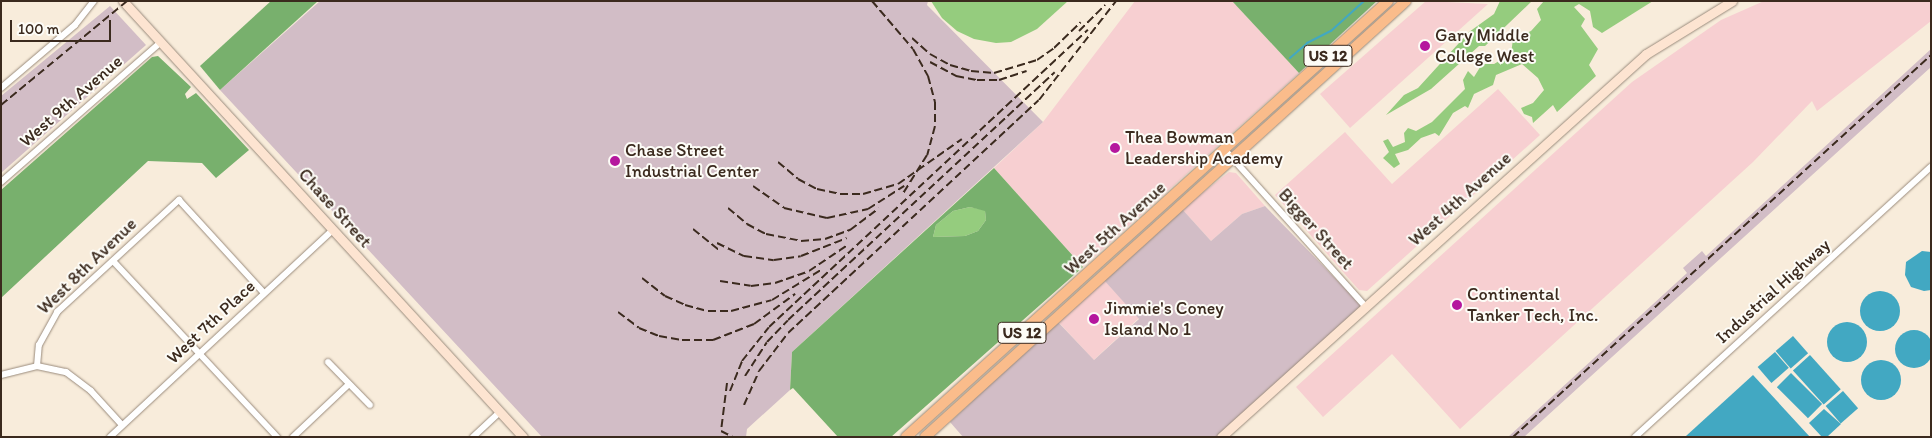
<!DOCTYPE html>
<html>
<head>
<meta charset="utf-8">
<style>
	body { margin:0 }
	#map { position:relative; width:1932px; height:438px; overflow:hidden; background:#f8ecdb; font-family:Itim,sans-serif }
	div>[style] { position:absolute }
	.built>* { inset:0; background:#f7cfd1; transform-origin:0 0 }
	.industrial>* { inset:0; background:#d2bdc6 }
	.green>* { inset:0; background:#95cc7e }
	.forest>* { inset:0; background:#78b06d }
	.water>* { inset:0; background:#42a8c2; transform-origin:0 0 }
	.round { border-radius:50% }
	.stream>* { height:2px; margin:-1px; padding:0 1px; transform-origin:1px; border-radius:1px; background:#42a8c2 }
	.roads { filter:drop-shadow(0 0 1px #9a8b7c) drop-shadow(0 0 1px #9a8b7c) }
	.street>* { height:6px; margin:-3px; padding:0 3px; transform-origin:3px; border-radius:3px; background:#fff }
	.secondary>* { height:9px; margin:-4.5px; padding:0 4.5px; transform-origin:4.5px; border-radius:4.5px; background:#fde4d1 }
	.primary>* { height:10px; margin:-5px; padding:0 5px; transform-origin:5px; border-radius:5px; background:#fabc8b }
	.rail>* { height:2px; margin-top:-1px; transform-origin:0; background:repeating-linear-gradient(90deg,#3b2a1e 0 8px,transparent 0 12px) }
	.dots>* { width:14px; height:14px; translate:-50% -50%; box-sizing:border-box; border:2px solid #fdfcf7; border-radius:50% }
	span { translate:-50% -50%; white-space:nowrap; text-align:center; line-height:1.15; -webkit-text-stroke:4px #fdfcf7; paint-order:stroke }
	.shield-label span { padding:1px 4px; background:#fdfcf7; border:1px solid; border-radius:4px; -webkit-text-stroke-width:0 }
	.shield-label { font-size:16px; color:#3b2a1e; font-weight:700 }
	.poi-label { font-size:18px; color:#3b2a1e }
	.left { translate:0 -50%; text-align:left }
	.street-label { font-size:18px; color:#3b2a1e }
	.frame { position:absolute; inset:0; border:2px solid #3b2a1e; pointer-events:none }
	.scale { position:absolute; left:10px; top:20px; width:101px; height:22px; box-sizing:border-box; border:2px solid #3b2a1e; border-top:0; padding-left:6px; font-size:15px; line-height:18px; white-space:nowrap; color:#3b2a1e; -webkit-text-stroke:4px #fdfcf7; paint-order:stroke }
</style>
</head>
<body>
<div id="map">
	<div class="built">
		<div style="clip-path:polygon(1135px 1px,1232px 1px,1299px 73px,1083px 267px,994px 168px,1043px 122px)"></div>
		<div style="clip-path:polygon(1426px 1px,1488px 4px,1350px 128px,1320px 94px)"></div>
		<div style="clip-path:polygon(1764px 1px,1931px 1px,1931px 21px,1817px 111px,1812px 101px,1753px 162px,1460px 429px,1392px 354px,1323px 417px,1296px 387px,1632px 82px,1721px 20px)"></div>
		<div style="clip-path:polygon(1498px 89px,1540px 135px,1367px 291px,1359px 290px,1275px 195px,1345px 132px,1392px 184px)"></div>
		<div style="clip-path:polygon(1229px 172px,1236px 173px,1265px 206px,1242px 214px,1211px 241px,1182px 209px)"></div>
		<div style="left:1103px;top:279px;width:53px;height:62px;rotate:47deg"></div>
	</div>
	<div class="industrial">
		<div style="clip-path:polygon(320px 1px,928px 1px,927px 5px,1043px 122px,792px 352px,790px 390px,747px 429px,746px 437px,542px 437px,220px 90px)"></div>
		<div style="clip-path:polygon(110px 6px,146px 45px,1px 173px,1px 96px)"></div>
		<div style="clip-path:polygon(1931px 49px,1931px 67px,1524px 437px,1508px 437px,1687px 273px,1683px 268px,1702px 251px,1706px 256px)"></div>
		<div style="clip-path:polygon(1265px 206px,1362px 306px,1218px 437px,963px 437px,950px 422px,1057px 321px,1094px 360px,1139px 319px,1103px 279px,1182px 209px,1211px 241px,1242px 214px)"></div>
	</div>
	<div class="green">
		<div style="clip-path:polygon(931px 1px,1068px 1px,1037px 29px,1011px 42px,996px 43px,974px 39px,957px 31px,942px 18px)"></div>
		<div style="clip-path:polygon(1500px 1px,1532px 1px,1485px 46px,1479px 46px,1431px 89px,1386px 115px,1404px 95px,1418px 88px,1469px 32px,1494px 14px)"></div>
		<div style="clip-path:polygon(1544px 1px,1653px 1px,1602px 33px,1593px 27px,1590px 11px,1579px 4px,1574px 7px,1585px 19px,1581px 26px,1598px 49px,1589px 65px,1596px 76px,1557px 112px,1553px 105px,1533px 123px,1532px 117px,1524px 114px,1521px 108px,1533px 103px,1544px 90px,1538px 78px,1522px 64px,1496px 75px,1493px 85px,1474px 94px,1468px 108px,1465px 106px,1453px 113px,1439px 136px,1435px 133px,1421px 138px,1408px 150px,1395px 154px,1400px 164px,1394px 168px,1383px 158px,1389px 152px,1383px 141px,1388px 139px,1393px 147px,1405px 142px,1404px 133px,1408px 128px,1416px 131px,1432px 122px,1465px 89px,1463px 80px,1468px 71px,1474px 77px,1482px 64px,1494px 64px,1511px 54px,1513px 39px,1531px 31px,1541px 20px,1537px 9px)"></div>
		<div style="clip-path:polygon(970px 207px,985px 210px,986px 220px,978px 231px,965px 236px,933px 237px,936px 225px,953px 211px)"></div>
	</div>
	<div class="forest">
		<div style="clip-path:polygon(271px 1px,318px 1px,220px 90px,200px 66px)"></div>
		<div style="clip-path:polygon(1232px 1px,1377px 1px,1299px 73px)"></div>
		<div style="clip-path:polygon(158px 56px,191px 87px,185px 94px,187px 99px,196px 93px,249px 150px,216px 178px,202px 163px,148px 161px,1px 298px,1px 190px,152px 57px)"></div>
		<div style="clip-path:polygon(evenodd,994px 168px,1083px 267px,891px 437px,838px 437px,793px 388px,790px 390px,792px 352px,994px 168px,970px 207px,985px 211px,986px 220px,978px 231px,965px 236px,933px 237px,936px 225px,953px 211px,970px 207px)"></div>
	</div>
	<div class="water">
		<div style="clip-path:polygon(1922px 251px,1931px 252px,1931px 290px,1924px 291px,1911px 287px,1905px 275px,1906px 262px)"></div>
		<div class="round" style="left:1860px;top:291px;width:40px;height:40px"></div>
		<div class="round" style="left:1827px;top:322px;width:40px;height:40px"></div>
		<div class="round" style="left:1895px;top:330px;width:38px;height:38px"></div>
		<div style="left:1793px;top:336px;width:23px;height:23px;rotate:49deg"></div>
		<div style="left:1775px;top:352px;width:21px;height:23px;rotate:49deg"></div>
		<div style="left:1810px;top:355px;width:46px;height:23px;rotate:48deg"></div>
		<div class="round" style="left:1861px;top:360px;width:40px;height:40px"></div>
		<div style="left:1791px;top:373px;width:44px;height:20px;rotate:45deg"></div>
		<div style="clip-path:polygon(1753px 375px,1810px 437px,1687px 437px,1686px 436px)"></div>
		<div style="left:1843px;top:391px;width:23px;height:23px;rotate:49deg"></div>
		<div style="clip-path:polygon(1824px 409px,1841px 424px,1827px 437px,1822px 437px,1809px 423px)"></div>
	</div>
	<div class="stream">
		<div style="left:1290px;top:58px;width:23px;rotate:-41deg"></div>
		<div style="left:1307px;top:43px;width:27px;rotate:-27deg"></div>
		<div style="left:1331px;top:31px;width:45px;rotate:-42.3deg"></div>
	</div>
	<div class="roads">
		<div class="street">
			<div style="left:1px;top:88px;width:97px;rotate:-40.4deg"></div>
			<div style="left:75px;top:25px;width:31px;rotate:-52deg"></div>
			<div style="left:1225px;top:150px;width:210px;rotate:48.1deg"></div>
			<div style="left:1px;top:182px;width:213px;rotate:-41.2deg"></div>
			<div style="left:113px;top:261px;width:241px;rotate:47deg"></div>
			<div style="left:328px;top:362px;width:60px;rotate:45.7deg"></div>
			<div style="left:37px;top:366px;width:21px;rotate:-85deg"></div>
			<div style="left:39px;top:345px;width:38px;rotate:-61deg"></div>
			<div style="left:57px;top:312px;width:166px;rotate:-42.6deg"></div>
			<div style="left:179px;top:200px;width:126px;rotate:47.6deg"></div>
			<div style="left:1px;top:375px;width:37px;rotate:-14deg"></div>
			<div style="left:37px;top:366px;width:30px;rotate:12deg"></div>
			<div style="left:66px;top:372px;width:31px;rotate:37deg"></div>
			<div style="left:91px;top:391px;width:46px;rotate:47.6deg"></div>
			<div style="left:110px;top:437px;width:304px;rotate:-42.9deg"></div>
			<div style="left:293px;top:437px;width:77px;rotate:-43.4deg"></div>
			<div style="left:473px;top:437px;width:37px;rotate:-43deg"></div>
			<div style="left:1635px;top:437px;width:401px;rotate:-42.4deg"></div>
		</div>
		<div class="secondary">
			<div style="left:123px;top:1px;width:592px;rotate:47.47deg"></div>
			<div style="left:1221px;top:437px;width:572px;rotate:-42.02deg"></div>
			<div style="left:1646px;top:54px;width:101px;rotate:-31.6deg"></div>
		</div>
		<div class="primary">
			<div style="left:906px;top:437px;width:650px;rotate:-42.13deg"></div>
			<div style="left:925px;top:437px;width:649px;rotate:-42.19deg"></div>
		</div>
	</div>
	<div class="rail">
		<div style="left:872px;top:1px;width:63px;rotate:49.5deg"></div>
		<div style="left:913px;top:49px;width:31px;rotate:61deg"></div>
		<div style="left:928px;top:76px;width:27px;rotate:75deg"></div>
		<div style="left:935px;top:102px;width:24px;rotate:90deg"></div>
		<div style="left:935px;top:126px;width:30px;rotate:105deg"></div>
		<div style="left:927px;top:155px;width:47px;rotate:122deg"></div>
		<div style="left:1079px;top:31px;width:37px;rotate:-45deg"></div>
		<div style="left:912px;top:38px;width:24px;rotate:42deg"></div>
		<div style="left:930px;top:54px;width:23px;rotate:29deg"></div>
		<div style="left:950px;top:65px;width:22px;rotate:16deg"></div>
		<div style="left:971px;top:71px;width:23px;rotate:5deg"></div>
		<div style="left:994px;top:73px;width:45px;rotate:-16.8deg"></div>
		<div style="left:1037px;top:60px;width:21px;rotate:-35deg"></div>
		<div style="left:1054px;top:48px;width:37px;rotate:-44deg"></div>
		<div style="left:930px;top:62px;width:30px;rotate:28deg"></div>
		<div style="left:956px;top:76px;width:21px;rotate:11deg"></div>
		<div style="left:977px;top:80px;width:22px"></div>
		<div style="left:999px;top:80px;width:29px;rotate:-18deg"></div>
		<div style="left:1px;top:105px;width:163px;rotate:-39.5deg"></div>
		<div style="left:778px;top:162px;width:26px;rotate:40deg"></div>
		<div style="left:798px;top:179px;width:21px;rotate:28deg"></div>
		<div style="left:817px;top:189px;width:24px;rotate:12deg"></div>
		<div style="left:840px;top:194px;width:23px"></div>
		<div style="left:863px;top:194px;width:36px;rotate:-16deg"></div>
		<div style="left:898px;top:184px;width:78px;rotate:-35.1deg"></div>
		<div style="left:753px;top:186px;width:38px;rotate:35deg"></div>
		<div style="left:784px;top:208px;width:44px;rotate:13.1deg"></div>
		<div style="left:827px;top:218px;width:42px;rotate:-12.4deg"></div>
		<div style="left:868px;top:209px;width:43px;rotate:-32.6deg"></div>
		<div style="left:728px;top:208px;width:25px;rotate:40deg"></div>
		<div style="left:747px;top:224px;width:21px;rotate:28deg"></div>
		<div style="left:766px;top:234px;width:36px;rotate:11deg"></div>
		<div style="left:801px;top:241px;width:24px;rotate:-5deg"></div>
		<div style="left:825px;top:239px;width:27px;rotate:-20deg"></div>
		<div style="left:850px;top:230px;width:36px;rotate:-37deg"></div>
		<div style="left:693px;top:229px;width:35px;rotate:39deg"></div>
		<div style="left:717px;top:243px;width:30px;rotate:26deg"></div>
		<div style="left:744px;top:256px;width:30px;rotate:8deg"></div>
		<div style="left:774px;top:260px;width:27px;rotate:-8deg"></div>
		<div style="left:801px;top:256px;width:49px;rotate:-21.4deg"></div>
		<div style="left:642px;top:278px;width:29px;rotate:38deg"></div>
		<div style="left:665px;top:296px;width:22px;rotate:24deg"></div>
		<div style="left:685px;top:305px;width:24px;rotate:15deg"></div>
		<div style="left:708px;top:311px;width:23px"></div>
		<div style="left:731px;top:311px;width:42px;rotate:-15deg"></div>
		<div style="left:772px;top:300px;width:57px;rotate:-31.5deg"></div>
		<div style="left:720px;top:281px;width:31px;rotate:9deg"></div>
		<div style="left:751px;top:286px;width:24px;rotate:-7deg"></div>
		<div style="left:775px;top:283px;width:36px;rotate:-19deg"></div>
		<div style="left:809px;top:271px;width:45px;rotate:-34deg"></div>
		<div style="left:618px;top:312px;width:26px;rotate:37deg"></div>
		<div style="left:639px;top:328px;width:22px;rotate:22deg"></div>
		<div style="left:659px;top:336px;width:23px;rotate:10deg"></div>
		<div style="left:682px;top:340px;width:31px"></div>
		<div style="left:713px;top:340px;width:44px;rotate:-21.3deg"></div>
		<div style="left:754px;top:324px;width:51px;rotate:-36.2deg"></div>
		<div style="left:745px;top:376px;width:40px;rotate:-57.1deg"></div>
		<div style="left:767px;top:342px;width:30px;rotate:-46deg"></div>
		<div style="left:788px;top:320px;width:364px;rotate:-42.9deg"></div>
		<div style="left:727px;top:383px;width:48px;rotate:97.1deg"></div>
		<div style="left:721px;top:431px;width:13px;rotate:27deg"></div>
		<div style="left:730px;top:391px;width:32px;rotate:-68deg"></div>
		<div style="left:742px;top:361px;width:43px;rotate:-51.5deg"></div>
		<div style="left:769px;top:327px;width:436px;rotate:-43deg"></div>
		<div style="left:744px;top:405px;width:37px;rotate:-66deg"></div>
		<div style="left:759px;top:371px;width:48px;rotate:-52.7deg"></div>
		<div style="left:788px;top:333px;width:342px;rotate:-42.9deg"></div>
		<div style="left:1039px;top:100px;width:125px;rotate:-52.1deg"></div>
		<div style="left:1513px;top:437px;width:566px;rotate:-42.42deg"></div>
	</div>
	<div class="dots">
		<div style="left:1425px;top:46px;background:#b5179e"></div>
		<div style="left:1115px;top:148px;background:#b5179e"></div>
		<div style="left:615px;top:161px;background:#b5179e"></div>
		<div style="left:1457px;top:305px;background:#b5179e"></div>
		<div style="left:1094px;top:319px;background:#b5179e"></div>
	</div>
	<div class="shield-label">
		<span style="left:1328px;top:56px">US 12</span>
		<span style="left:1022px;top:333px">US 12</span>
	</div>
	<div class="poi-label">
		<span class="left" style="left:1435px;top:46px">Gary Middle<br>College West</span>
		<span class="left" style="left:1125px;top:148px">Thea Bowman<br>Leadership Academy</span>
		<span class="left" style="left:625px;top:161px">Chase Street<br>Industrial Center</span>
		<span class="left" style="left:1467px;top:305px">Continental<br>Tanker Tech, Inc.</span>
		<span class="left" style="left:1104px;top:319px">Jimmie's Coney<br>Island No 1</span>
	</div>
	<div class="street-label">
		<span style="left:71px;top:101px;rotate:-41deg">West 9th Avenue</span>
		<span style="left:1460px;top:199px;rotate:-42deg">West 4th Avenue</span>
		<span style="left:335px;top:208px;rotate:48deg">Chase Street</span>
		<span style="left:1115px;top:228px;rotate:-42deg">West 5th Avenue</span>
		<span style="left:1316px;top:229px;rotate:48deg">Bigger Street</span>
		<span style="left:87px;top:266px;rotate:-44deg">West 8th Avenue</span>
		<span style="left:1773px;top:291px;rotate:-42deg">Industrial Highway</span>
		<span style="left:211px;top:322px;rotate:-43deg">West 7th Place</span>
	</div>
	<div class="frame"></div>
	<div class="scale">100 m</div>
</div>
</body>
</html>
